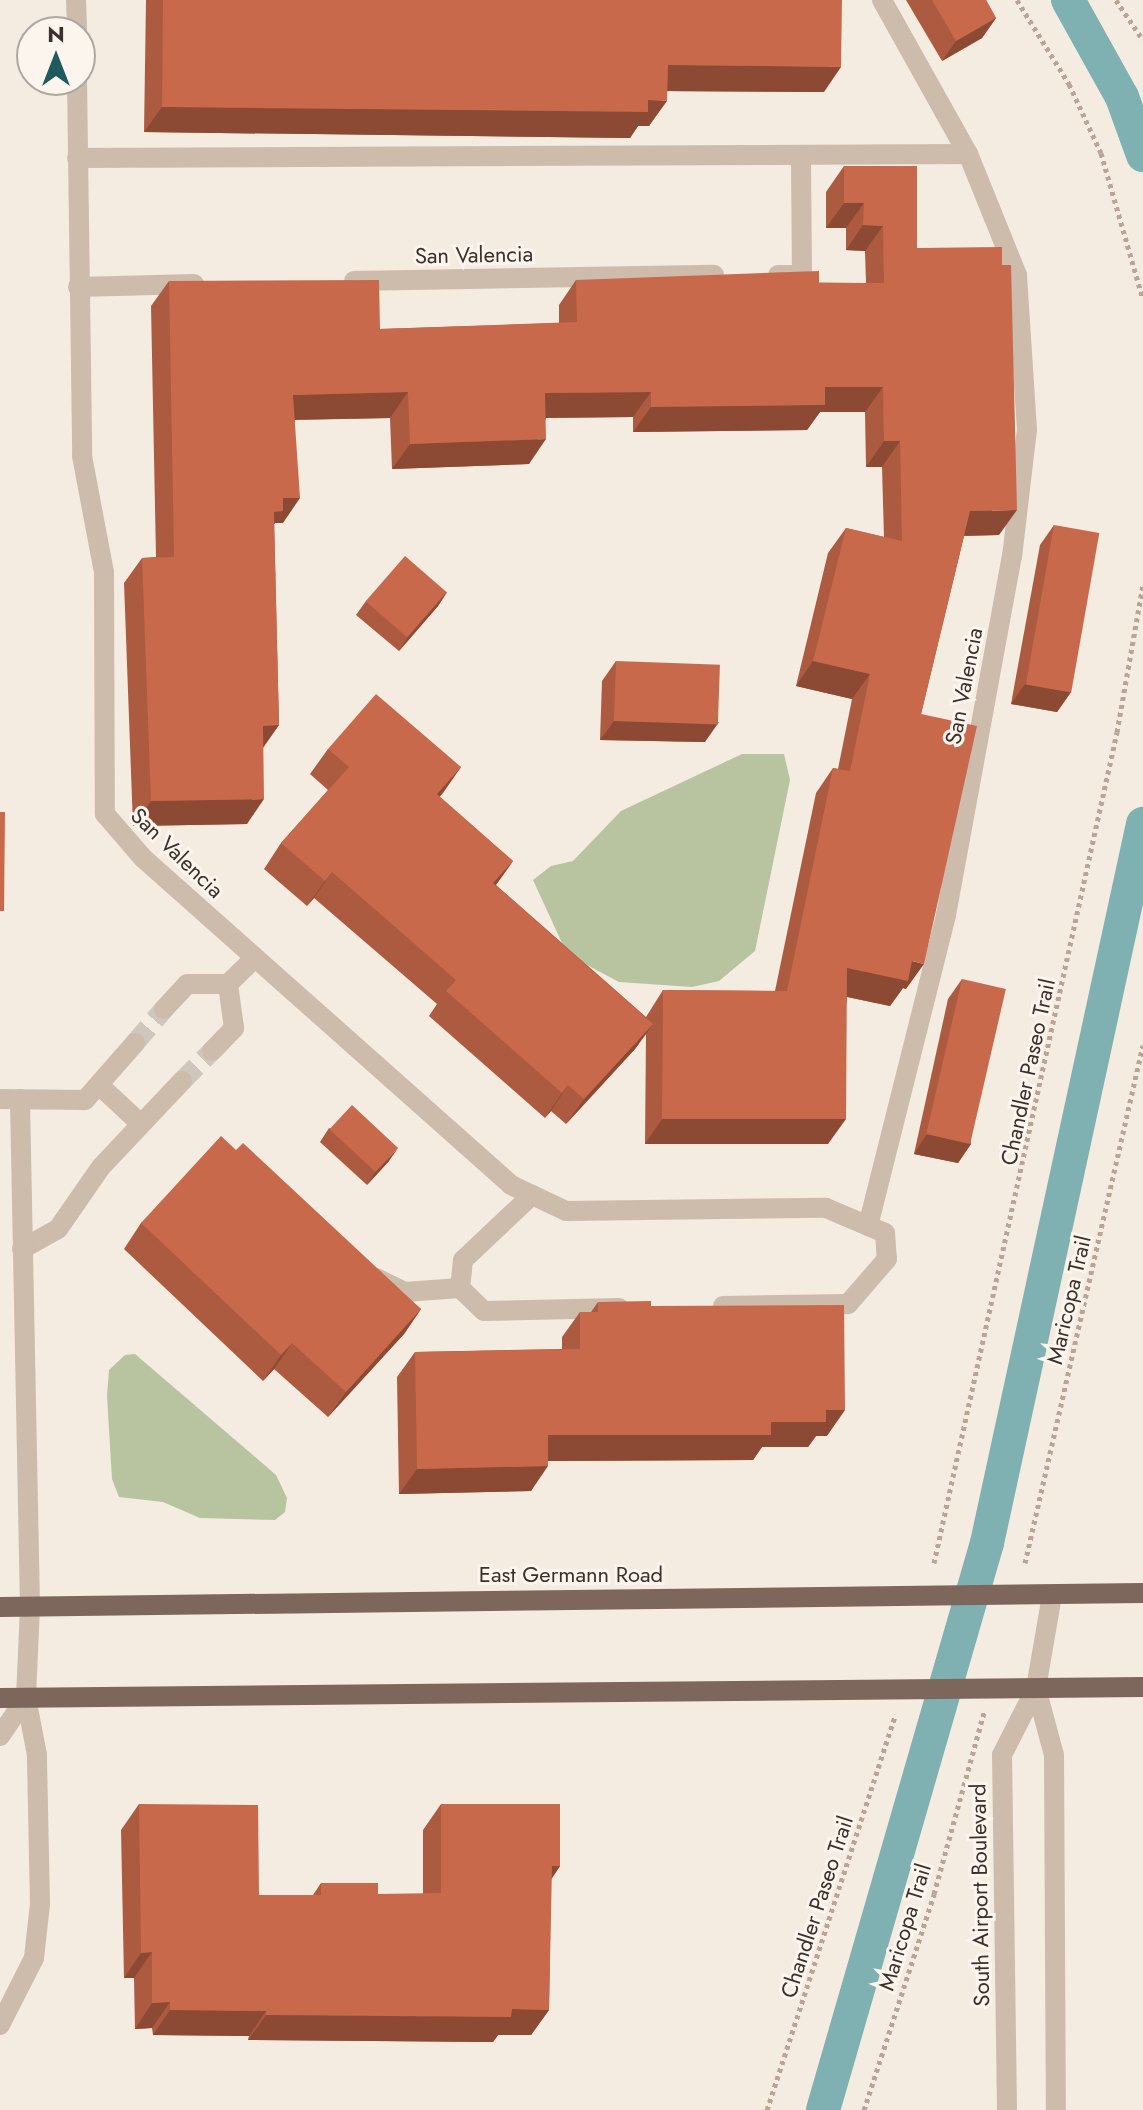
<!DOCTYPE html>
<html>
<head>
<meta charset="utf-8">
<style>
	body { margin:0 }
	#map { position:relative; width:1143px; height:2110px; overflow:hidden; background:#f4ebe1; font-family:Jost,sans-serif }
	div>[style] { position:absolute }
	.green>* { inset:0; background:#b8c4a0 }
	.canal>* { height:34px; margin:-17px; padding:0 17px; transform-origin:17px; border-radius:17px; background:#7fb0b2 }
	.minor-tunnel>* { height:20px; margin-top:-10px; transform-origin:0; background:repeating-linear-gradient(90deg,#cfc6bd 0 20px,transparent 0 30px) }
	.path>* { height:5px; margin-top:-2.5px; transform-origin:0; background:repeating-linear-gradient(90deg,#b9a596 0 4px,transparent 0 8px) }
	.minor>* { height:20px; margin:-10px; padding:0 10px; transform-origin:10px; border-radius:10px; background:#cdbbac }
	.major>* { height:20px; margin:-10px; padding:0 10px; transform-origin:10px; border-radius:10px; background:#7d675c }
	.wall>* { inset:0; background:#ac5a40 }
	.shaded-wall>* { inset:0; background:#8c4a34 }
	.building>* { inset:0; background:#c8694b; transform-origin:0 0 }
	span { translate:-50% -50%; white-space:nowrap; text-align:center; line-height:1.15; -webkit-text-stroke:6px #fbf5ee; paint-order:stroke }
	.street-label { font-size:22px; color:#3b302b }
	.north { position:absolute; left:16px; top:16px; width:80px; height:80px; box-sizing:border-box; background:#fbf5ee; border:2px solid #aea6a0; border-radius:50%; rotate:0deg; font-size:22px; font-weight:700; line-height:32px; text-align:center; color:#3b302b }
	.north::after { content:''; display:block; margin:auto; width:28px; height:36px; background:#1f5a5e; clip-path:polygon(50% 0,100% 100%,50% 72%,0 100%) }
</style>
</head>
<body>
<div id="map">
	<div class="green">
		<div style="clip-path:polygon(742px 754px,784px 754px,790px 780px,755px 951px,719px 981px,692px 987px,619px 982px,587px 965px,562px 943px,533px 880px,551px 866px,573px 861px,621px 811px)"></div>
		<div style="clip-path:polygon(135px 1354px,276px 1475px,287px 1498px,285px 1512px,275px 1520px,200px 1518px,163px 1502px,119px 1497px,112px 1479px,107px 1396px,109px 1370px,125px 1355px)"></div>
	</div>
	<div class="canal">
		<div style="left:1068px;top:0;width:111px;rotate:60.9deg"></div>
		<div style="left:1122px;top:97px;width:62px;rotate:70.1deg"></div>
		<div style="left:823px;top:2110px;width:590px;rotate:-73.87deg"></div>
		<div style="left:987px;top:1543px;width:736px;rotate:-77.76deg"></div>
	</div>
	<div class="minor-tunnel">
		<div style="left:135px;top:1043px;width:45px;rotate:-49.5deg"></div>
		<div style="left:182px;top:1081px;width:42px;rotate:-45deg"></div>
	</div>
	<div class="path">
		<div style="left:1017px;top:0;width:99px;rotate:58.2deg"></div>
		<div style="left:1069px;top:84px;width:76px;rotate:65.1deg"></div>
		<div style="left:1101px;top:153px;width:152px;rotate:74deg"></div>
		<div style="left:1116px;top:0;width:48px;rotate:56deg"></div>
		<div style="left:934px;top:1563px;width:851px;rotate:-77.58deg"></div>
		<div style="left:1117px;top:732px;width:149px;rotate:-80deg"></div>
		<div style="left:1025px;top:1563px;width:531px;rotate:-77.17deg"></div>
		<div style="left:767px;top:2110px;width:416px;rotate:-72deg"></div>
		<div style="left:864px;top:2110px;width:227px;rotate:-72deg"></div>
		<div style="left:934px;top:1894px;width:189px;rotate:-74.6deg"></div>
	</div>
	<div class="minor">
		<div style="left:76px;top:0;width:32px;rotate:88deg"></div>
		<div style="left:77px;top:80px;width:376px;rotate:89.2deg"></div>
		<div style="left:82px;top:456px;width:118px;rotate:79.3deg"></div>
		<div style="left:104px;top:572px;width:242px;rotate:89.8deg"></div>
		<div style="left:105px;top:814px;width:58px;rotate:49.2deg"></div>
		<div style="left:143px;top:858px;width:492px;rotate:41.6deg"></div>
		<div style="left:511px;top:1185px;width:61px;rotate:25.3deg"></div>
		<div style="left:566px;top:1211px;width:260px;rotate:-0.7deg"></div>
		<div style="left:826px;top:1208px;width:64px;rotate:23deg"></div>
		<div style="left:885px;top:1233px;width:26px;rotate:86deg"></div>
		<div style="left:887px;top:1259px;width:60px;rotate:130.9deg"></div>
		<div style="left:848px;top:1304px;width:125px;rotate:179.1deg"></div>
		<div style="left:77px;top:158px;width:891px;rotate:-0.26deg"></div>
		<div style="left:778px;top:275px;width:24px"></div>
		<div style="left:802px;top:275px;width:118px;rotate:-90.5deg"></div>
		<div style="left:354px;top:281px;width:360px;rotate:-1deg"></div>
		<div style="left:78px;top:287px;width:116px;rotate:-1.5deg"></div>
		<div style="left:164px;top:1009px;width:34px;rotate:-47deg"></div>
		<div style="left:187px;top:984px;width:41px"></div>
		<div style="left:228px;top:984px;width:37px;rotate:-44deg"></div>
		<div style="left:212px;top:1051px;width:32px;rotate:-46deg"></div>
		<div style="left:234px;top:1028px;width:44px;rotate:-97.8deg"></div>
		<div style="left:99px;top:1085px;width:57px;rotate:42.9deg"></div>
		<div style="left:0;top:1099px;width:85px;rotate:0.7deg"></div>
		<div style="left:85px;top:1100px;width:76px;rotate:-48.7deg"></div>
		<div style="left:532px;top:1195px;width:95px;rotate:136.7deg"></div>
		<div style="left:463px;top:1260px;width:28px;rotate:96deg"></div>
		<div style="left:460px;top:1288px;width:33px;rotate:44deg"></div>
		<div style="left:484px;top:1311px;width:135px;rotate:-1.3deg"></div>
		<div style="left:868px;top:1226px;width:321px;rotate:-75.9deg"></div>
		<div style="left:946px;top:915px;width:364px;rotate:-79.6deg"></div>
		<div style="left:1012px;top:557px;width:128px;rotate:-83.3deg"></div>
		<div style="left:1027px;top:430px;width:155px;rotate:-93.7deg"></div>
		<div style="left:1017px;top:275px;width:131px;rotate:-112deg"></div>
		<div style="left:968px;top:154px;width:176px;rotate:-119.2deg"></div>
		<div style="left:22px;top:1249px;width:41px;rotate:-29.1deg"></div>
		<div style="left:58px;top:1229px;width:75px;rotate:-55.3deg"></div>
		<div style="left:101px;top:1167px;width:118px;rotate:-46.7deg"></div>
		<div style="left:376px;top:1278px;width:32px;rotate:26deg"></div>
		<div style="left:405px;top:1292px;width:55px;rotate:-4.2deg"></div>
		<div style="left:1036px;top:1688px;width:69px;rotate:75deg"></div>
		<div style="left:1054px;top:1755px;width:355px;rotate:89.7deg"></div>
		<div style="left:0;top:1736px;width:46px;rotate:-55.6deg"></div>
		<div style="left:0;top:2025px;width:75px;rotate:-63.1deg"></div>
		<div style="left:34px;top:1958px;width:54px;rotate:-83.7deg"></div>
		<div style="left:40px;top:1904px;width:149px;rotate:-91.2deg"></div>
		<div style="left:37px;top:1755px;width:58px;rotate:-100.9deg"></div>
		<div style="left:26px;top:1698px;width:91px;rotate:-87.5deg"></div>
		<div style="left:30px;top:1607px;width:508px;rotate:-91.13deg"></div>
		<div style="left:1007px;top:2110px;width:355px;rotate:-90.8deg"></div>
		<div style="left:1002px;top:1755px;width:75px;rotate:-63.1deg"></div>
		<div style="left:1036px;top:1688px;width:94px;rotate:-80.2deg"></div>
	</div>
	<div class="major">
		<div style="left:0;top:1607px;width:1143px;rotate:-0.7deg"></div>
		<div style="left:0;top:1698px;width:1143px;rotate:-0.55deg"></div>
	</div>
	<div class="wall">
		<div style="clip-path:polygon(146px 0,842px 0,824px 92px,667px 91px,649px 126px,638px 126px,630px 138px,144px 132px)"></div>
		<div style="clip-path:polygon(906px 0,986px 0,996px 18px,982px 38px,942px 61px)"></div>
		<div style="clip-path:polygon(844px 166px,917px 248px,999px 535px,964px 536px,921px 714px,906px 989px,903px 988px,890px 1006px,847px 997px,828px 1144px,645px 1144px,646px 1034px,635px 1049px,566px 1124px,551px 1111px,545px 1118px,429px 1016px,437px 1004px,314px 898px,307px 906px,264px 869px,281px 843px,328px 790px,310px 774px,328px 749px,461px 767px,439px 797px,513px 861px,496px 885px,646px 1017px,663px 990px,775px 991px,816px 793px,833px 768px,838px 769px,852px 699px,796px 686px,828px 553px,846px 528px,884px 537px,882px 467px,866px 467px,865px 412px,820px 412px,807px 430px,633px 432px,633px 417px,546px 418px,529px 464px,392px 469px,390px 418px,295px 420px,283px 523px,275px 523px,274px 524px,279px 725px,263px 748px,247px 824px,133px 826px,124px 583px,142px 558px,156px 557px,151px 306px,169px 281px,380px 329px,559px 323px,559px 305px,576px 280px,866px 283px,865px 251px,846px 250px,846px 228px,826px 228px,826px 192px)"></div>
		<div style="clip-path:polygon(1054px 525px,1071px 692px,1057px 712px,1011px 704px,1040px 545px)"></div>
		<div style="clip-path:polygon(447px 592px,438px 606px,399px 651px,356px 615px,366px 601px)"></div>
		<div style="clip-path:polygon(616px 661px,705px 742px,600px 740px,602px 681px)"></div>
		<div style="clip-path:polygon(962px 979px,971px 1144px,958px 1163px,914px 1154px,948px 999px)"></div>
		<div style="clip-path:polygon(329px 1128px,389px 1161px,367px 1185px,320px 1142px)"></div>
		<div style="clip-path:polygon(236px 1150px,421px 1309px,404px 1334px,328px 1417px,274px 1369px,263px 1381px,124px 1249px,141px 1223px)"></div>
		<div style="clip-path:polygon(598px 1302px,651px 1306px,827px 1436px,816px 1436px,808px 1447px,762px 1447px,753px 1460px,548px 1461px,531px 1491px,399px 1494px,397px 1377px,415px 1352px,562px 1349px,562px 1337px,580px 1312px,591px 1312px)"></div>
		<div style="clip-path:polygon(139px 1804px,259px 1895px,313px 1895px,321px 1883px,378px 1894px,423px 1894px,423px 1830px,441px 1804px,560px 1866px,551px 1879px,549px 2010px,531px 2035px,498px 2035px,493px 2042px,248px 2040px,249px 2036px,153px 2035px,152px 2028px,135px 2029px,134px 1978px,124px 1978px,121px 1830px)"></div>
	</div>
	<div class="shaded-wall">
		<div style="clip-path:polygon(996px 18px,982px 38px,942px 61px,956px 41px)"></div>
		<div style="clip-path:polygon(668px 65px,841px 67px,824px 92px,650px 91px)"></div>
		<div style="clip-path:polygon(648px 100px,667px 101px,649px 126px,638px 126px,630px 138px,144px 132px,162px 107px)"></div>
		<div style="clip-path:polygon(844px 203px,864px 203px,846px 228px,826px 228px)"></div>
		<div style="clip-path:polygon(863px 225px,883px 226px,865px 251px,846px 250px)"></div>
		<div style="clip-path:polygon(825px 387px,883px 387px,865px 412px,820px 412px,807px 430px,633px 432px,651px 407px)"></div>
		<div style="clip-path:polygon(408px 392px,390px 418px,276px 420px,293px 395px)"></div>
		<div style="clip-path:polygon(651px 392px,633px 417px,527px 418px,545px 393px)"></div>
		<div style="clip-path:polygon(546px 439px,529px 464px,392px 469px,410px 444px)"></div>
		<div style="clip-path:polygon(884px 441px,900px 441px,882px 467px,866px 467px)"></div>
		<div style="clip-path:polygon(283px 498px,300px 498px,283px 523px,275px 523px,265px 536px,256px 537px)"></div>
		<div style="clip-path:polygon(1017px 510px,999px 535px,952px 536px,970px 511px)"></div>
		<div style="clip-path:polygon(447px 592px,438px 606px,399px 651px,408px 637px)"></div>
		<div style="clip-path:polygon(813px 661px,870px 674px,852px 699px,796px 686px)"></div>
		<div style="clip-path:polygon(1025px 684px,1071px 692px,1057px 712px,1011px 704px)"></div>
		<div style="clip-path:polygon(614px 721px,719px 722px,705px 742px,600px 740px)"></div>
		<div style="clip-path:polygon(279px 725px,261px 750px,263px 726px)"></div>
		<div style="clip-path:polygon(461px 767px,443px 793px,419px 820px,437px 794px)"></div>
		<div style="clip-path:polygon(264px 799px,247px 824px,133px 826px,151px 801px)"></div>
		<div style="clip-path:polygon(513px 861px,495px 886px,493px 883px)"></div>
		<div style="clip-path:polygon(332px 872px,314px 898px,307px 906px,325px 881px)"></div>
		<div style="clip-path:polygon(912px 961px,924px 964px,906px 989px,903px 988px,890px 1006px,829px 993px,847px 968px)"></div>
		<div style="clip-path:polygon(653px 1024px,635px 1049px,566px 1124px,584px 1099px)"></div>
		<div style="clip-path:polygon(568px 1085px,551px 1111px,545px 1118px,562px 1093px)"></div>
		<div style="clip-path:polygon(662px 1119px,846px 1119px,828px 1144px,645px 1144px)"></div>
		<div style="clip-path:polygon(927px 1134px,971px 1144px,958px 1163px,914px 1154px)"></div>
		<div style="clip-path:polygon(398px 1148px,389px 1161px,367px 1185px,376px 1171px)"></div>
		<div style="clip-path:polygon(421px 1309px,404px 1334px,328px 1417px,346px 1392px)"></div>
		<div style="clip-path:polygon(292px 1343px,274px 1369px,263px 1381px,281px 1355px)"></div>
		<div style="clip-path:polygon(826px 1410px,845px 1410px,827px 1436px,816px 1436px,808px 1447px,762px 1447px,753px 1460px,530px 1461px,548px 1435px)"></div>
		<div style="clip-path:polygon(548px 1466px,531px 1491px,399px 1494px,417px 1469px)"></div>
		<div style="clip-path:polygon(552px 1866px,560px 1866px,543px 1892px)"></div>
		<div style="clip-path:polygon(152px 1952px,134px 1978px,124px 1978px,141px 1953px)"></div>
		<div style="clip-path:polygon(170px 2002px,152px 2028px,135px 2029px,152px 2003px)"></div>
		<div style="clip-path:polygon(512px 2009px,549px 2010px,531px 2035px,498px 2035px,493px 2042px,248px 2040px,266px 2015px)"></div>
		<div style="clip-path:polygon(170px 2010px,266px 2011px,249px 2036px,153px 2035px)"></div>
	</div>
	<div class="building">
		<div style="clip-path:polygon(163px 0,842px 0,841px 67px,668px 65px,667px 101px,648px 100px,648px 112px,162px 107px)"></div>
		<div style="clip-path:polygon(932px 0,986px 0,996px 18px,956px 41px)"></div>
		<div style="clip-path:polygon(844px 166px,917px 166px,917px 248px,1002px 247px,1002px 265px,1011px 265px,1017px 510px,970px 511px,921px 714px,977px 726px,924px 964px,912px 961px,908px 981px,847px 968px,846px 1119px,662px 1119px,663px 990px,787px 991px,833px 768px,850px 771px,870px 674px,813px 661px,846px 528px,902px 541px,900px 441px,884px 441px,883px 387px,825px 387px,825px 405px,651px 407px,651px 392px,545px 393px,546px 439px,410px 444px,408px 392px,293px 395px,300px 498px,283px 498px,283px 511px,274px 512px,279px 725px,263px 726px,264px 799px,151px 801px,142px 558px,174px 557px,169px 281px,379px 280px,380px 329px,577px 322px,576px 280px,819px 271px,819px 283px,884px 283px,883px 226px,863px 225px,864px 203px,844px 203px)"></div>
		<div style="left:1054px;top:525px;width:46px;height:162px;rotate:10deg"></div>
		<div style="left:405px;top:556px;width:55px;height:60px;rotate:41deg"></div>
		<div style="left:616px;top:661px;width:104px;height:60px;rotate:2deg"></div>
		<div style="clip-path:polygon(376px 694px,461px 767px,437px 794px,513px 861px,493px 883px,653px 1024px,584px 1099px,568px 1085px,562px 1093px,446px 991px,456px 980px,332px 872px,325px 881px,281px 843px,349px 767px,328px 749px)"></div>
		<div style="clip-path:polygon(0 812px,5px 812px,4px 911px,0 911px)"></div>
		<div style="left:962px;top:979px;width:45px;height:159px;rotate:13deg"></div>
		<div style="left:352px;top:1105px;width:63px;height:33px;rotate:43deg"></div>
		<div style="clip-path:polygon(221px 1136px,236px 1150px,243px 1143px,421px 1309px,346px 1392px,292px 1343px,281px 1355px,141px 1223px)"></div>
		<div style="clip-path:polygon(651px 1301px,651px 1306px,844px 1305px,845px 1410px,826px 1410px,826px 1422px,771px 1422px,771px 1435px,548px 1435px,548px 1466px,417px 1469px,415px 1352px,580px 1349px,580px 1312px,598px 1312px,598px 1302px)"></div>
		<div style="clip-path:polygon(139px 1804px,258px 1805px,259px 1895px,321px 1895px,321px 1883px,378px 1883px,378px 1894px,441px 1893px,441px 1804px,560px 1804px,560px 1866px,552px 1866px,549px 2010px,512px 2009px,511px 2017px,266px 2015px,266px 2011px,170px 2010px,170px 2002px,152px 2003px,152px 1952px,141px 1953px)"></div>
	</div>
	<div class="street-label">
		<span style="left:474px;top:255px;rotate:-1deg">San Valencia</span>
		<span style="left:964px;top:686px;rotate:-79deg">San Valencia</span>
		<span style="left:177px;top:853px;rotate:44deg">San Valencia</span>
		<span style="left:1028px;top:1072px;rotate:-78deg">Chandler Paseo Trail</span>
		<span style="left:1069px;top:1300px;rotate:-77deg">Maricopa Trail</span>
		<span style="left:571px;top:1575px">East Germann Road</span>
		<span style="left:980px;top:1895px;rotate:-91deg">South Airport Boulevard</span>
		<span style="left:817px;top:1907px;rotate:-72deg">Chandler Paseo Trail</span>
		<span style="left:905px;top:1927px;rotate:-73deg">Maricopa Trail</span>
	</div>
	<div class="north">N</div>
</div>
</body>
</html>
